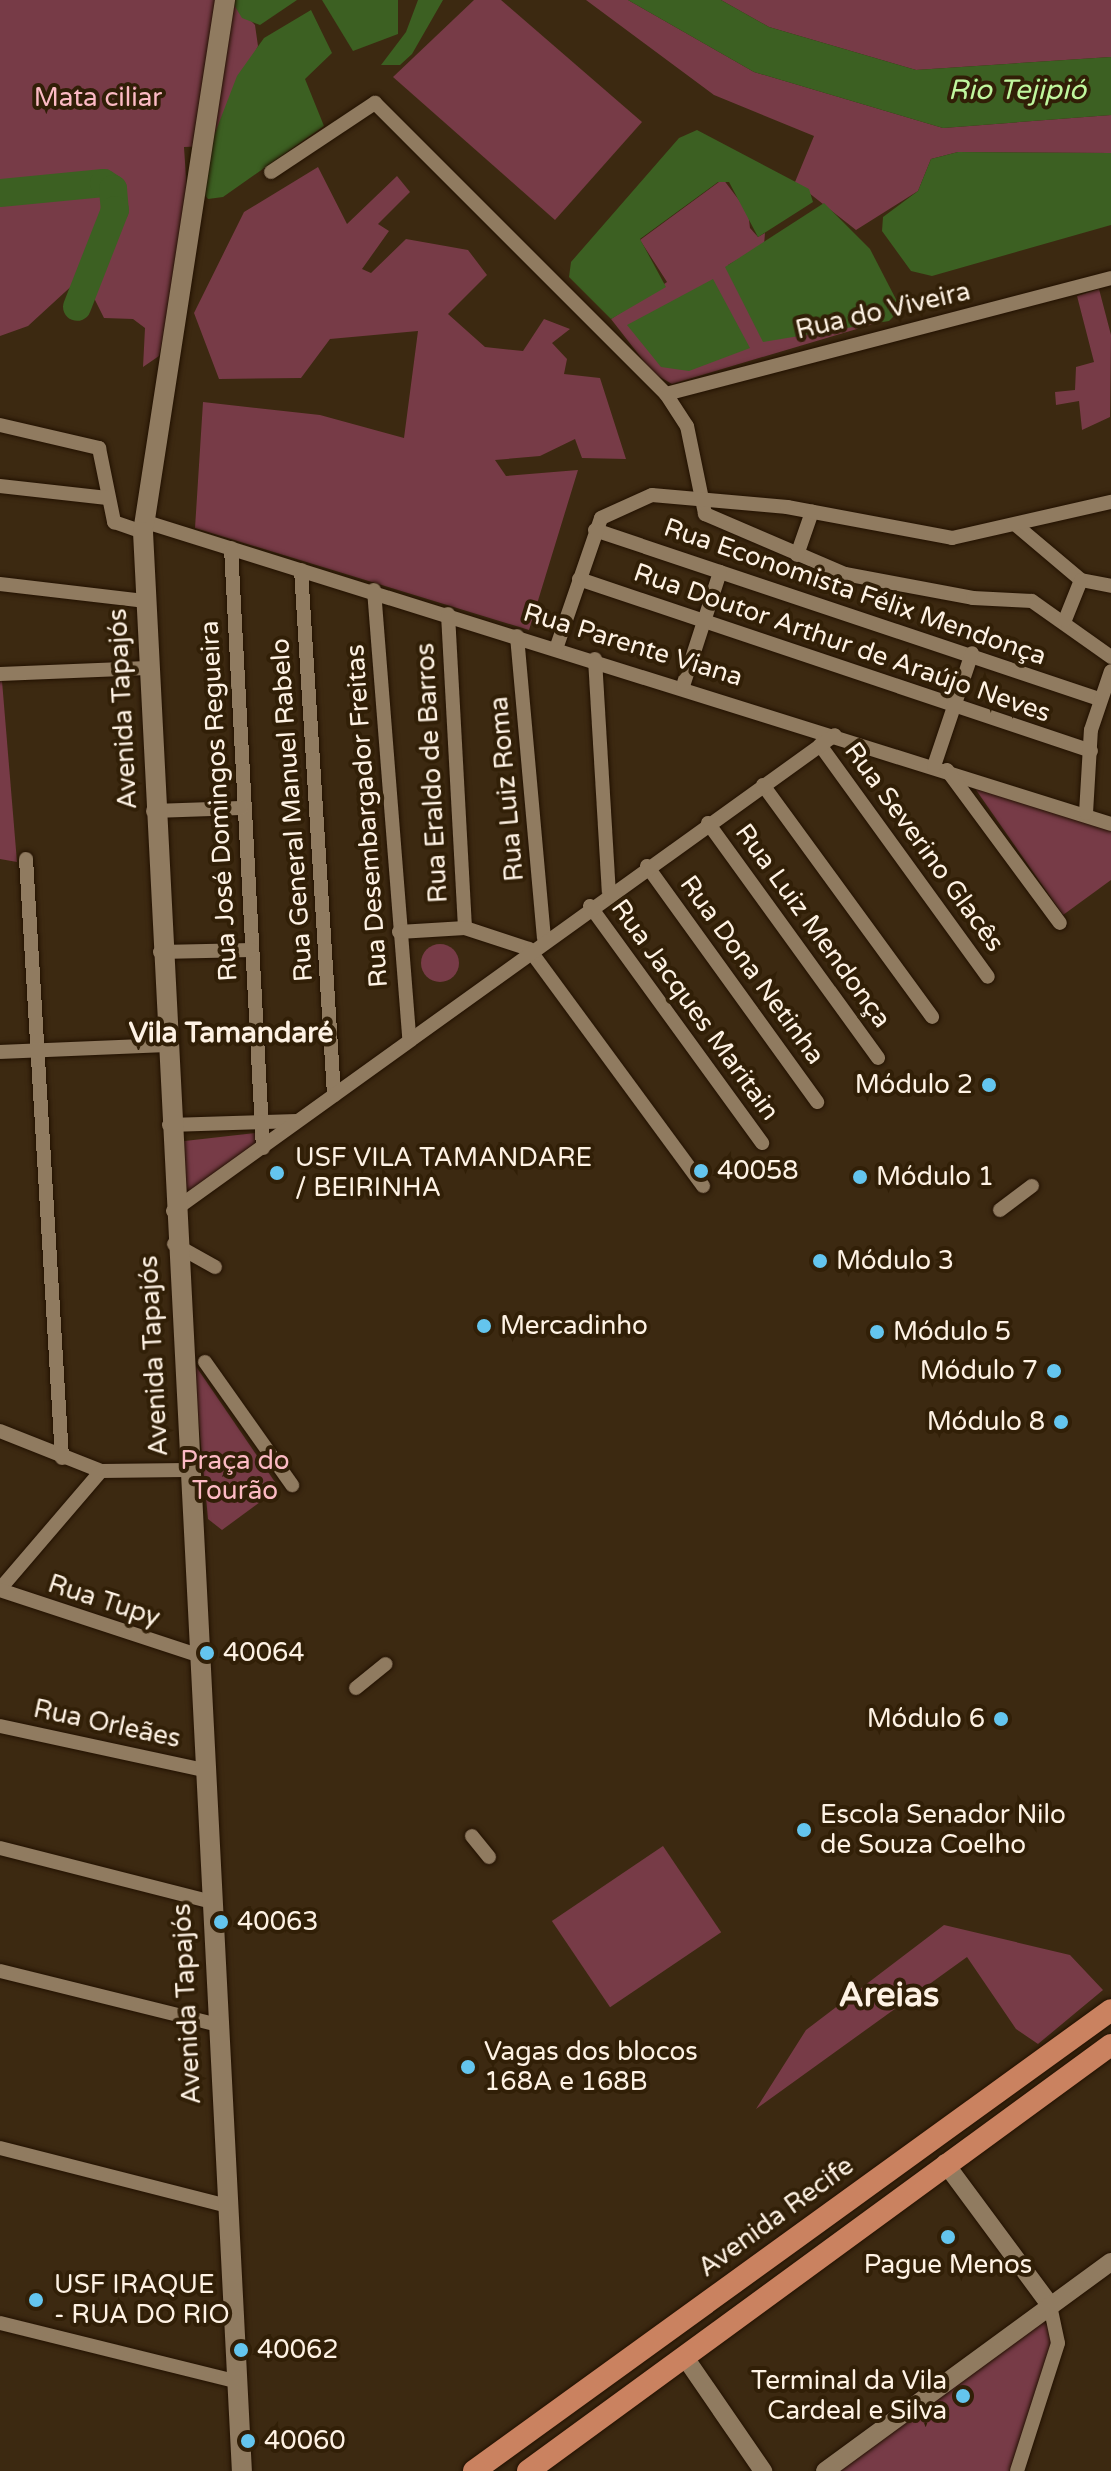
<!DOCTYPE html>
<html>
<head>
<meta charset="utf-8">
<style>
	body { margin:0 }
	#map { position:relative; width:1111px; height:2471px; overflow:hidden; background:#3c2911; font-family:"Varela Round",sans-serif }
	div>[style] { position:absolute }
	.green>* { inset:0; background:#773b47; transform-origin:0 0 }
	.round { border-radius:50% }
	.water>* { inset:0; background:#3c6022 }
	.river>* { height:28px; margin:-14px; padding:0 14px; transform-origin:14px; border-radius:14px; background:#3c6022 }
	.roads { filter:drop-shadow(0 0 2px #210) drop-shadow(0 0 2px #210) }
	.minor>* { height:14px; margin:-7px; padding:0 7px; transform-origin:7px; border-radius:7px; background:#907b60 }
	.tertiary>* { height:18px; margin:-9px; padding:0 9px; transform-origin:9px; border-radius:9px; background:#907b60 }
	.secondary>* { height:20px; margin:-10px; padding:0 10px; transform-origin:10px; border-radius:10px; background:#907b60 }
	.primary>* { height:22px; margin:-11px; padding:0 11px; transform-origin:11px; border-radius:11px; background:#ca8260 }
	.dots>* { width:22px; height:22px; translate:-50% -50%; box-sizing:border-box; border:4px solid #311f07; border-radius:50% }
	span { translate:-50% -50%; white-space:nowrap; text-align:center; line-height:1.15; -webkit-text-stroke:8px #311f07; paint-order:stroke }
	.park-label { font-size:26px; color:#fcbac4 }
	.street-label { font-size:26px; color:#fef2e4 }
	.poi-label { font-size:26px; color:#fef2e4 }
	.right { translate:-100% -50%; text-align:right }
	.left { translate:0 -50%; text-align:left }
	.water-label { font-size:28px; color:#c0f79e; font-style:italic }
	.neighbourhood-label { font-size:28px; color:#fef2e4; font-weight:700 }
	.district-label { font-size:34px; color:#fef2e4; font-weight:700 }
</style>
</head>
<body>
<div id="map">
	<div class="green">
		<div style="clip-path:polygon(0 0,231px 0,255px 25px,258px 46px,210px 146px,184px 147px,189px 223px,159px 356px,143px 367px,145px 328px,133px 319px,104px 318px,86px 282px,77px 281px,28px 326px,0 336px)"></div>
		<div style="clip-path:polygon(474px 0,501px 0,642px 122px,555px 220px,393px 77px)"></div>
		<div style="clip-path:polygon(586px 0,628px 0,754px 72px,943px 128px,1111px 115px,1111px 153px,958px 152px,931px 159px,918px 191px,856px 230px,795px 182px,814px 136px,714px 95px)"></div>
		<div style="clip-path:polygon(721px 0,1111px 0,1111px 57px,916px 70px,769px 27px)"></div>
		<div style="clip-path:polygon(318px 167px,347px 224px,397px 176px,410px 192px,378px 224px,389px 231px,362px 269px,371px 273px,406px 239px,468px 250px,487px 275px,448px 314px,485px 347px,523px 351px,544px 319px,570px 329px,552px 343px,567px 359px,564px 374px,600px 378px,626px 459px,582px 458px,575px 439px,540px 456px,495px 460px,506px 476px,578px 470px,529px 630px,195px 528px,203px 402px,320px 415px,404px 438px,418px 331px,330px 339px,301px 378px,219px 379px,194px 313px,244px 212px)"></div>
		<div style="clip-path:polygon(723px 179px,748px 212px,750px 228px,758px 237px,765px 233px,764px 245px,728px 265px,841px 328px,877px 323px,672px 384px,653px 373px,611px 319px,667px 282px,640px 240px)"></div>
		<div style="clip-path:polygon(1099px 289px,1111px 335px,1110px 417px,1082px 430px,1079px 401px,1056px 405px,1055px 392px,1075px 390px,1076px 367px,1094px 362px,1077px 296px)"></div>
		<div style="clip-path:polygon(0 681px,2px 681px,17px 862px,0 859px)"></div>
		<div style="clip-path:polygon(974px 787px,1111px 829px,1111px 880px,1063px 915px)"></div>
		<div class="round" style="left:421px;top:944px;width:38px;height:38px"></div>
		<div style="clip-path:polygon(255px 1133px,256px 1145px,185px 1194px,176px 1142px)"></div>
		<div style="clip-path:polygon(193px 1362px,279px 1488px,222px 1530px,208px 1519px)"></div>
		<div style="left:663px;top:1846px;width:104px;height:134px;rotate:56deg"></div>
		<div style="clip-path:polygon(944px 1925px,1070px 1955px,1103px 1990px,1038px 2044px,1016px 2029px,967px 1957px,756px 2109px,806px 2030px)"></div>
		<div style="clip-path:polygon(1043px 2320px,1056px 2336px,1012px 2471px,838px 2471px)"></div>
	</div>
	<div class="water">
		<div style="clip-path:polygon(231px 0,297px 0,260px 25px,242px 18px)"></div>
		<div style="clip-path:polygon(322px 0,398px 0,398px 34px,353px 51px)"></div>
		<div style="clip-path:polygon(418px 0,443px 0,412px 54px,400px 65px,381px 65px,406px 32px)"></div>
		<div style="clip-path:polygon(628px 0,721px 0,769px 27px,916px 70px,1111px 57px,1111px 115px,943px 128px,754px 72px)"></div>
		<div style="clip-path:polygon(311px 10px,332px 53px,305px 79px,324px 126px,223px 197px,208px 199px,203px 193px,210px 146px,237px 76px,264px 38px)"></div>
		<div style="clip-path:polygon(697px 130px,809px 189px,813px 202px,758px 237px,729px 182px,718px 182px,640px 239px,666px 287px,611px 319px,569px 277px,571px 262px,679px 138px)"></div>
		<div style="clip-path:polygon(958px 152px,1111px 153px,1111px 225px,932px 276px,911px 271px,882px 231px,883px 217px,918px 191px,931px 159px)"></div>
		<div style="clip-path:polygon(824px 203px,870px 249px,901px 309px,889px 321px,763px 342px,725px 267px)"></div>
		<div style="clip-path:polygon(713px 279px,750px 348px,689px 371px,661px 367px,627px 325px)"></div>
	</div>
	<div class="river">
		<div style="left:0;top:193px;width:104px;rotate:-5.5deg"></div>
		<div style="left:104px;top:183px;width:11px;rotate:34deg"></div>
		<div style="left:113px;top:189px;width:21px;rotate:85deg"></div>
		<div style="left:115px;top:210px;width:104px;rotate:111.4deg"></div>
	</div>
	<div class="roads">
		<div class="minor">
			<div style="left:271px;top:172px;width:125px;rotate:-33.6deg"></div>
			<div style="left:375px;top:103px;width:412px;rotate:45deg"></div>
			<div style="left:666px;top:394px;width:38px;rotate:57deg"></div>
			<div style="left:687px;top:426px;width:90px;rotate:78.4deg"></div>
			<div style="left:705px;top:514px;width:152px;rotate:23.2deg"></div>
			<div style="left:845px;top:574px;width:130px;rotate:10.6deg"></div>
			<div style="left:973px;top:598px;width:59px;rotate:2.9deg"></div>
			<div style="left:1032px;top:601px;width:97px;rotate:35.3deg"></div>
			<div style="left:666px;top:394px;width:460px;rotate:-14.6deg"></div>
			<div style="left:0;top:425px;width:102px;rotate:13.1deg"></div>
			<div style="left:99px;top:448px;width:76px;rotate:78.5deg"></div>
			<div style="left:114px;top:522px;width:31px;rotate:19deg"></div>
			<div style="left:0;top:486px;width:108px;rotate:6.4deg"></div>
			<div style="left:143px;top:521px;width:1014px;rotate:17.38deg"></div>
			<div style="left:1017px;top:526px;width:84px;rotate:40.2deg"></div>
			<div style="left:1081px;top:580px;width:31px;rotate:11deg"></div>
			<div style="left:595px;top:530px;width:532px;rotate:18.54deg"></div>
			<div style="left:231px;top:548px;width:601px;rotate:86.95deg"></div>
			<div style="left:797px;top:555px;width:46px;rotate:-70.8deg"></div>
			<div style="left:301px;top:570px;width:526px;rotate:86.4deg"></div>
			<div style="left:579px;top:579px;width:540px;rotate:18.57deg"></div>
			<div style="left:0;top:584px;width:145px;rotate:6.7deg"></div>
			<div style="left:374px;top:590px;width:449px;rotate:85.5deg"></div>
			<div style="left:448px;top:614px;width:314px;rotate:86.9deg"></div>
			<div style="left:1065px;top:620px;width:43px;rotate:-68.2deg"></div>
			<div style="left:517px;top:636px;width:303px;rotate:84.9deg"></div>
			<div style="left:557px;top:646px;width:135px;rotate:-71deg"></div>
			<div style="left:601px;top:518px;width:56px;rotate:-24.3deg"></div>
			<div style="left:652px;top:495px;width:136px;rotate:5.1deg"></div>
			<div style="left:787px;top:507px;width:168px;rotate:10.6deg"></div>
			<div style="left:952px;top:538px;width:163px;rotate:-12.8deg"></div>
			<div style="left:595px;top:659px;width:233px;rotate:86.6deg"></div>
			<div style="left:0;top:674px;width:147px;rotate:-2.3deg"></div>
			<div style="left:683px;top:686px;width:120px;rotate:-72deg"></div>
			<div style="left:820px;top:745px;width:286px;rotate:54.1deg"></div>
			<div style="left:934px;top:766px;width:119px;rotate:-71.4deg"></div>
			<div style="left:947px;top:770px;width:190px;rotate:53.6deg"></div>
			<div style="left:763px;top:785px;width:287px;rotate:53.9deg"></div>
			<div style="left:153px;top:811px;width:88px;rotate:-2deg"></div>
			<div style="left:1086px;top:813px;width:83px;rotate:-86.6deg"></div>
			<div style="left:1091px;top:730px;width:62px;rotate:-71.3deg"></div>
			<div style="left:708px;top:823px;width:290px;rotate:54.1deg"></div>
			<div style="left:26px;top:859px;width:600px;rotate:86.56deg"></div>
			<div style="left:647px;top:866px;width:291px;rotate:54.2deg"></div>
			<div style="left:590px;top:906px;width:293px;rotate:54deg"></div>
			<div style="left:399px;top:932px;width:66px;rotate:-3.5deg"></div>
			<div style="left:465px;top:928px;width:67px;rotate:18.2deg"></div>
			<div style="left:529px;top:949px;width:294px;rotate:53.7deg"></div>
			<div style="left:160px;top:952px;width:92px;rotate:-1.2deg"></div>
			<div style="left:0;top:1052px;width:166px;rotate:-2.4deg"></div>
			<div style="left:169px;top:1125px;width:128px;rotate:-1.8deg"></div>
			<div style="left:1000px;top:1210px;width:40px;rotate:-37deg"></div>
			<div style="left:173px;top:1211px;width:815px;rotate:-35.72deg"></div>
			<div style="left:174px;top:1244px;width:47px;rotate:29.3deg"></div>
			<div style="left:205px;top:1362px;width:151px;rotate:54.7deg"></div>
			<div style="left:0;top:1431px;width:109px;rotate:21.6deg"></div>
			<div style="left:101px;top:1471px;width:85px;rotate:-0.7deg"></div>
			<div style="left:0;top:1589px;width:155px;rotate:-49.4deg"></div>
			<div style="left:0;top:1590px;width:205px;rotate:18.2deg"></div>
			<div style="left:356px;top:1688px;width:38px;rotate:-39deg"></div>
			<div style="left:0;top:1726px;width:208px;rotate:12.2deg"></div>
			<div style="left:472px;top:1836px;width:27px;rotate:51deg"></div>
			<div style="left:0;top:1848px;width:215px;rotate:14.3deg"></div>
			<div style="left:0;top:1971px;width:220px;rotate:13.9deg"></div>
			<div style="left:0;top:2148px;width:231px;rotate:14.3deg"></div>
			<div style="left:0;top:2323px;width:241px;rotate:13.9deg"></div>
			<div style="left:1017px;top:2471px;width:134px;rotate:-72.2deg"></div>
			<div style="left:1058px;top:2343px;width:39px;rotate:-102deg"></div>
		</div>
		<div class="tertiary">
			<div style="left:945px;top:2163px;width:177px;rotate:53.5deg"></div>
			<div style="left:684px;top:2356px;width:140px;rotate:55.5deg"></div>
			<div style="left:825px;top:2471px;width:354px;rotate:-36.2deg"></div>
		</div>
		<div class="secondary">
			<div style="left:225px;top:0;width:538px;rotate:98.76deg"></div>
			<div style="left:143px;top:532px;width:1942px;rotate:87.08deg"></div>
		</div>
		<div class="primary">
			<div style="left:474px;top:2471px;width:786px;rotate:-35.89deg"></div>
			<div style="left:528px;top:2471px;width:722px;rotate:-36.16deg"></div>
		</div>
	</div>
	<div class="dots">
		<div style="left:989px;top:1085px;background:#64c5ee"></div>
		<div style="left:701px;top:1171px;background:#64c5ee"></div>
		<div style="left:277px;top:1173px;background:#64c5ee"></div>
		<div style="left:860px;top:1177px;background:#64c5ee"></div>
		<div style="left:820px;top:1261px;background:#64c5ee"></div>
		<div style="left:484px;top:1326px;background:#64c5ee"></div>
		<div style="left:877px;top:1332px;background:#64c5ee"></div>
		<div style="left:1054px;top:1371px;background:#64c5ee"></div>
		<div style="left:1061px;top:1422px;background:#64c5ee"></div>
		<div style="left:207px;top:1653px;background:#64c5ee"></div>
		<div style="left:1001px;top:1719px;background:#64c5ee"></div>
		<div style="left:804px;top:1830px;background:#64c5ee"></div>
		<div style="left:221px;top:1922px;background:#64c5ee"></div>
		<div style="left:468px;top:2067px;background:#64c5ee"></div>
		<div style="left:948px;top:2237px;background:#64c5ee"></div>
		<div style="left:36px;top:2300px;background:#64c5ee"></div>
		<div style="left:241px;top:2350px;background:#64c5ee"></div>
		<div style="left:963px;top:2396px;background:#64c5ee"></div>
		<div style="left:248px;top:2441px;background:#64c5ee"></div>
	</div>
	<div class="park-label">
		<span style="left:98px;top:98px">Mata ciliar</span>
		<span style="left:235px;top:1476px">Praça do<br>Tourão</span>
	</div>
	<div class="street-label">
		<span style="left:883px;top:311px;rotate:-13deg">Rua do Viveira</span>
		<span style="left:855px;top:592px;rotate:19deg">Rua Economista Félix Mendonça</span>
		<span style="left:842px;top:643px;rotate:19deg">Rua Doutor Arthur de Araújo Neves</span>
		<span style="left:633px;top:645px;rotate:17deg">Rua Parente Viana</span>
		<span style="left:123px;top:709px;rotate:-93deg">Avenida Tapajós</span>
		<span style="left:432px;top:773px;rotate:-93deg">Rua Eraldo de Barros</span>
		<span style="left:507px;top:789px;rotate:-95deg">Rua Luiz Roma</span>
		<span style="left:219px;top:801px;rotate:-93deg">Rua José Domingos Regueira</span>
		<span style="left:292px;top:810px;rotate:-94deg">Rua General Manuel Rabelo</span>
		<span style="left:367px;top:816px;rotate:-94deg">Rua Desembargador Freitas</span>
		<span style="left:924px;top:847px;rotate:54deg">Rua Severino Glacês</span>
		<span style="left:813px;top:926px;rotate:54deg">Rua Luiz Mendonça</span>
		<span style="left:752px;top:970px;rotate:54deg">Rua Dona Netinha</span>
		<span style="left:695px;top:1010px;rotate:54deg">Rua Jacques Maritain</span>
		<span style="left:154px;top:1356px;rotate:-93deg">Avenida Tapajós</span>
		<span style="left:104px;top:1601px;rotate:18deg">Rua Tupy</span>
		<span style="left:107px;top:1724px;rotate:12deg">Rua Orleães</span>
		<span style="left:187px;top:2004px;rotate:-93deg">Avenida Tapajós</span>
		<span style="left:776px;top:2217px;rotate:-36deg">Avenida Recife</span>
	</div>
	<div class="poi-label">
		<span class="right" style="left:973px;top:1085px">Módulo 2</span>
		<span class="left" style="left:295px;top:1173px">USF VILA TAMANDARE<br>/ BEIRINHA</span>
		<span class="left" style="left:717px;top:1171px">40058</span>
		<span class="left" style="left:876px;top:1177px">Módulo 1</span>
		<span class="left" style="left:836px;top:1261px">Módulo 3</span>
		<span class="left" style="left:500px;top:1326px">Mercadinho</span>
		<span class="left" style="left:893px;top:1332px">Módulo 5</span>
		<span class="right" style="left:1038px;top:1371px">Módulo 7</span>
		<span class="right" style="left:1045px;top:1422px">Módulo 8</span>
		<span class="left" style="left:223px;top:1653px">40064</span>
		<span class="right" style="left:985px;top:1719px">Módulo 6</span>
		<span class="left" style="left:820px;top:1830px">Escola Senador Nilo<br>de Souza Coelho</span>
		<span class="left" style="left:237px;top:1922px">40063</span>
		<span class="left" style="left:484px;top:2067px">Vagas dos blocos<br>168A e 168B</span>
		<span style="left:948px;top:2265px">Pague Menos</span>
		<span class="left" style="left:54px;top:2300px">USF IRAQUE<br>- RUA DO RIO</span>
		<span class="left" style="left:257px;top:2350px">40062</span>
		<span class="right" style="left:947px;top:2396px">Terminal da Vila<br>Cardeal e Silva</span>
		<span class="left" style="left:264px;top:2441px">40060</span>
	</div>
	<div class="water-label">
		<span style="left:1017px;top:90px">Rio Tejipió</span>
	</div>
	<div class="neighbourhood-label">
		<span style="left:231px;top:1033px">Vila Tamandaré</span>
	</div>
	<div class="district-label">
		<span style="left:889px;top:1996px">Areias</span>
	</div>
</div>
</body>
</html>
